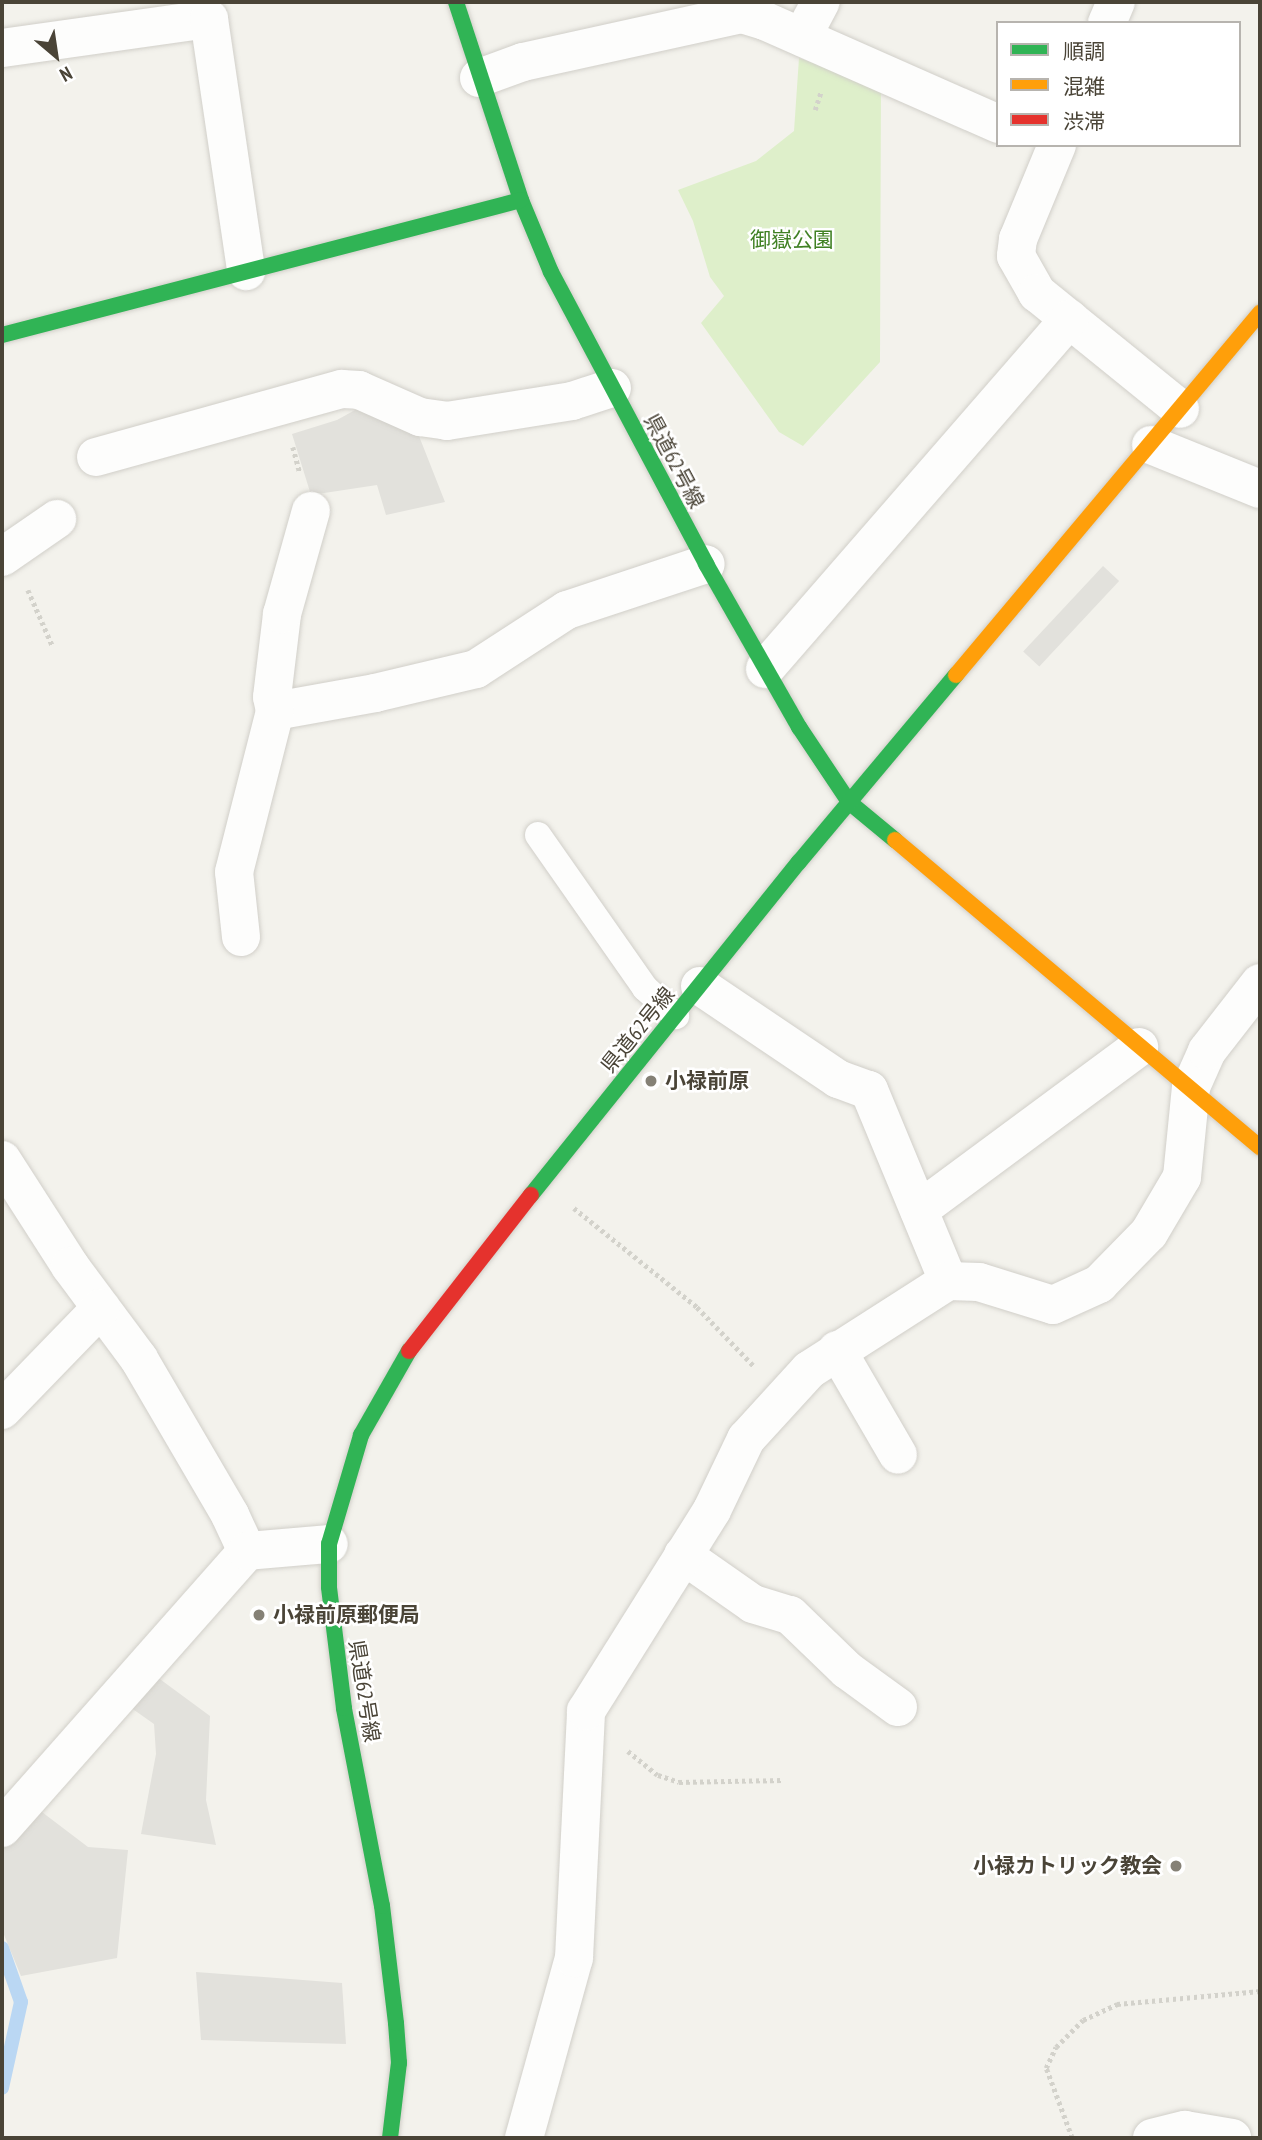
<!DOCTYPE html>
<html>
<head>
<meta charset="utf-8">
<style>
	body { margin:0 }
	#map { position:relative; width:1262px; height:2140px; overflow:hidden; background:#f3f2ec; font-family:"PT Sans Narrow","Noto Sans JP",sans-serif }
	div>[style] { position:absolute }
	.green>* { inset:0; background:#deefca }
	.parking>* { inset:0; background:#e2e1dc; transform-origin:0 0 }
	.stream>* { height:14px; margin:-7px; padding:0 7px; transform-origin:7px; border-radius:7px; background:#bad7f3 }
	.path>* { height:4.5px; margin-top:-2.25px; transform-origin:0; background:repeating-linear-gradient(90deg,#d3d2cb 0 3.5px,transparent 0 7px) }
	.roads { filter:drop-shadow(0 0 2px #d1cfc9) drop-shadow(0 0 2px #d1cfc9) }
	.lane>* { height:26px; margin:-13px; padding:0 13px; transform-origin:13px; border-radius:13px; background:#fdfdfc }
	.street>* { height:38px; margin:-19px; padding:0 19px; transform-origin:19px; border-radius:19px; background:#fdfdfc }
	.fast>* { height:16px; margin:-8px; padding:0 8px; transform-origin:8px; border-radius:8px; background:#30b455 }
	.slow>* { height:16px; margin:-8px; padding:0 8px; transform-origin:8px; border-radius:8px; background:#ff9f0a }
	.jam>* { height:16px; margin:-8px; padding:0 8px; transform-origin:8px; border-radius:8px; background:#e5322d }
	.dots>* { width:19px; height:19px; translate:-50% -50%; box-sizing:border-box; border:4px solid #fff; border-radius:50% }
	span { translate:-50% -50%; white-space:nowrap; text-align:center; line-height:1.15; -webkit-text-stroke:5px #fff; paint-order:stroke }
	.park-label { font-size:21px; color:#408124 }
	.street-label { font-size:21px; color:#4a4437 }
	.poi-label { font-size:21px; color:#4a4437; font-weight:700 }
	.left { translate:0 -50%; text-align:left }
	.right { translate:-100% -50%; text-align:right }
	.frame { position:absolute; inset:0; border:4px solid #4a4437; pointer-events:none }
	.legend { position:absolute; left:996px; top:21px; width:245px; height:126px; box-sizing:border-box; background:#fff; border:2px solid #b7b4af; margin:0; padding:9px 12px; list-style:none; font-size:21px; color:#4a4437 }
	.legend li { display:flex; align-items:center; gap:14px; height:35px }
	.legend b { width:35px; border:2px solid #b7b4af }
	.north { position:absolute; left:21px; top:21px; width:70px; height:70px; -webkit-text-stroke:5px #fff; paint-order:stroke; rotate:151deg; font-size:19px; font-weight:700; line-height:28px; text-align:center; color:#4a4437 }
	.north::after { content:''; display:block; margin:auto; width:24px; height:32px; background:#4a4437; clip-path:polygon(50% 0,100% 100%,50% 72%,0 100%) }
</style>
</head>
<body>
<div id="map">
	<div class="green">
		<div style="clip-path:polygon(799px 58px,881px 87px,880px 362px,803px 446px,779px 432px,701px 323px,724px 296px,710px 277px,693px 221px,678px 190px,756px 161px,794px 131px)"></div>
	</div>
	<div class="parking">
		<div style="clip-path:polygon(364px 405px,419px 436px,445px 502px,386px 515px,377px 485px,311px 495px,292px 434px,337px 420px)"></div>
		<div style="left:1103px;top:566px;width:22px;height:117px;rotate:43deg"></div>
		<div style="clip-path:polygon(153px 1674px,210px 1716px,206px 1800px,216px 1845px,141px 1834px,156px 1754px,154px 1724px,127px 1705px)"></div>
		<div style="clip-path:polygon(34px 1806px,88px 1847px,128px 1850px,117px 1958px,21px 1976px,2px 1930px,2px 1845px)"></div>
		<div style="clip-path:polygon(196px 1972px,342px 1983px,346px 2044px,201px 2040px)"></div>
	</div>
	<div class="stream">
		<div style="left:2px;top:1948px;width:57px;rotate:70.6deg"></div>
		<div style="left:21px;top:2002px;width:88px;rotate:102.5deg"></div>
	</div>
	<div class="path">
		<div style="left:815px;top:110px;width:20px;rotate:-72deg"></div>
		<div style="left:293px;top:447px;width:27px;rotate:75deg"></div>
		<div style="left:28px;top:590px;width:62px;rotate:66.3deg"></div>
		<div style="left:574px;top:1208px;width:158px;rotate:38.8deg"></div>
		<div style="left:697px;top:1307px;width:82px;rotate:46deg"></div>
		<div style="left:628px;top:1751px;width:38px;rotate:39deg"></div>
		<div style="left:658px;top:1775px;width:22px;rotate:18deg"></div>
		<div style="left:679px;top:1782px;width:103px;rotate:-1.1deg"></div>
		<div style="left:1072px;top:2138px;width:75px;rotate:-110.4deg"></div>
		<div style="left:1046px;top:2068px;width:23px;rotate:-65deg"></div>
		<div style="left:1056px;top:2047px;width:38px;rotate:-45deg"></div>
		<div style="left:1083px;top:2020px;width:38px;rotate:-25deg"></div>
		<div style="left:1117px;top:2004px;width:144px;rotate:-5.2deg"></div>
	</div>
	<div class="roads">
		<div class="lane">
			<div style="left:538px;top:835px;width:187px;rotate:55deg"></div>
			<div style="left:645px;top:988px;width:42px;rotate:42.1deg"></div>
		</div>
		<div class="street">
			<div style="left:1107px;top:23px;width:23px;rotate:-67deg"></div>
			<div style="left:802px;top:37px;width:40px;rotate:-62deg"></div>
			<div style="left:2px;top:48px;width:209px;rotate:-8deg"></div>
			<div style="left:209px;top:19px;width:255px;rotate:81.6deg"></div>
			<div style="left:479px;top:78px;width:47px;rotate:-20deg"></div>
			<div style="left:523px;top:62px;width:224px;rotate:-12.4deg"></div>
			<div style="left:742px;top:14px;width:24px;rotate:17deg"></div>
			<div style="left:765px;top:21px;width:255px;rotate:23.8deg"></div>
			<div style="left:1057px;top:145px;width:102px;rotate:112.5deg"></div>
			<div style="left:1018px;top:239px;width:17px;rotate:97deg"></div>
			<div style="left:1016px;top:256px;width:43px;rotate:60.4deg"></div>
			<div style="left:1037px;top:293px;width:184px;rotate:39deg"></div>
			<div style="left:1151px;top:445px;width:118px;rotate:22deg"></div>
			<div style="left:96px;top:457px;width:255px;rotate:-15.5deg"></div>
			<div style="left:342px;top:389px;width:17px;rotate:3deg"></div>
			<div style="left:359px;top:390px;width:67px;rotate:23.9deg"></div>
			<div style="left:420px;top:417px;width:27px;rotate:8deg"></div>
			<div style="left:447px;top:421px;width:127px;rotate:-9.1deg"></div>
			<div style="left:572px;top:401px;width:42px;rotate:-18deg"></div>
			<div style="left:2px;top:557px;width:67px;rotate:-34.6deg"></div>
			<div style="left:765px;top:669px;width:464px;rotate:-49deg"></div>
			<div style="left:275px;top:711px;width:102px;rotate:-10.2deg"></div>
			<div style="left:375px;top:693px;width:104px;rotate:-13.4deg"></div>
			<div style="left:476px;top:669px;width:108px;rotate:-33deg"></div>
			<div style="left:567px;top:610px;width:146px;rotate:-18.3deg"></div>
			<div style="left:241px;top:937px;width:65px;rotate:-96.1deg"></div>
			<div style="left:234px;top:872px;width:166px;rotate:-75.7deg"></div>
			<div style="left:275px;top:711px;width:14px;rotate:-102deg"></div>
			<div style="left:272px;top:697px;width:84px;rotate:-83.1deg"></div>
			<div style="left:282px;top:614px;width:107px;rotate:-74.3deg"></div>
			<div style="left:700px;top:986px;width:166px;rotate:34deg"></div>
			<div style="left:838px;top:1079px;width:33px;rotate:20deg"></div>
			<div style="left:869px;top:1090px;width:207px;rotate:67.5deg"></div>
			<div style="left:2px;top:1160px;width:126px;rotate:57.3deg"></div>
			<div style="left:70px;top:1266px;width:116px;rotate:53.4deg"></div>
			<div style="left:139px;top:1359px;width:181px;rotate:59.7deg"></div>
			<div style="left:230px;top:1515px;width:40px;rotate:65deg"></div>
			<div style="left:919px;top:1210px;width:274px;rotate:-36.5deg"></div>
			<div style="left:837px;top:1350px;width:121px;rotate:59.8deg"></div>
			<div style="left:2px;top:1410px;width:142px;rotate:-45.9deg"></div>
			<div style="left:683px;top:1555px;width:85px;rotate:35deg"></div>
			<div style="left:753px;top:1604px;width:39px;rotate:17deg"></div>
			<div style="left:790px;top:1615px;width:79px;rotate:44deg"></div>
			<div style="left:847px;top:1670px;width:63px;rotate:36deg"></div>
			<div style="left:2px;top:1828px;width:370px;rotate:-48.5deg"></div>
			<div style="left:247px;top:1551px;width:82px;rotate:-4.9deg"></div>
			<div style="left:524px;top:2138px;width:187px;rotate:-74.5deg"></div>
			<div style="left:574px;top:1958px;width:247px;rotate:-87.2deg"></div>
			<div style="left:586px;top:1711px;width:237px;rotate:-57.9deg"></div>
			<div style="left:712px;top:1510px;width:79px;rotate:-64.4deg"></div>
			<div style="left:746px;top:1439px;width:93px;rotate:-47.6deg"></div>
			<div style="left:809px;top:1370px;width:165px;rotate:-32.6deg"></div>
			<div style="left:948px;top:1281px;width:31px;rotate:2deg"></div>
			<div style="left:979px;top:1282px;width:77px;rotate:17.3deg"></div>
			<div style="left:1053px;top:1305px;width:51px;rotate:-24.5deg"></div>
			<div style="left:1099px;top:1284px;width:71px;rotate:-45.6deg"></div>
			<div style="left:1149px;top:1233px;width:65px;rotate:-59.5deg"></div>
			<div style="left:1182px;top:1177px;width:90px;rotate:-84.3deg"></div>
			<div style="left:1191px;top:1087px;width:39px;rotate:-66deg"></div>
			<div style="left:1207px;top:1051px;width:86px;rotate:-52.1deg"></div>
			<div style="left:1152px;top:2138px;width:34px;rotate:-14deg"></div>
			<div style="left:1185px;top:2130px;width:48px;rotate:9.7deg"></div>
		</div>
		<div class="fast">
			<div style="left:456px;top:2px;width:208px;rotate:71.8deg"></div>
			<div style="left:521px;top:200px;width:78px;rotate:67.4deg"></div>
			<div style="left:551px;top:272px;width:331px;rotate:62deg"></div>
			<div style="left:706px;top:564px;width:188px;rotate:60.3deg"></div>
			<div style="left:799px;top:727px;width:90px;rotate:56.3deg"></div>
			<div style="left:849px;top:802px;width:60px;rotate:39.6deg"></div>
			<div style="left:2px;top:335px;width:536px;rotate:-14.58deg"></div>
			<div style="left:531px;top:1195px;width:427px;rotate:-51.2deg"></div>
			<div style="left:799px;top:862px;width:244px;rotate:-50deg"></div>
			<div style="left:390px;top:2138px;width:76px;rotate:-83.2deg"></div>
			<div style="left:399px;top:2063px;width:40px;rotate:-94.3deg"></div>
			<div style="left:396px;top:2023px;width:118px;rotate:-96.8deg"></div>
			<div style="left:382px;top:1906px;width:202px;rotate:-100.9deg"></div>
			<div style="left:344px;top:1708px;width:122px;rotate:-97.1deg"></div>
			<div style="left:329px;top:1587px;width:43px;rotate:-90deg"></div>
			<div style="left:329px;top:1544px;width:114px;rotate:-73.6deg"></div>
			<div style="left:361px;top:1435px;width:97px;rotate:-60.3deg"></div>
		</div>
		<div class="slow">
			<div style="left:956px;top:675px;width:473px;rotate:-50deg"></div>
			<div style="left:895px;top:840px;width:477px;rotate:40.1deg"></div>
		</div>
		<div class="jam">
			<div style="left:409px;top:1351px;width:198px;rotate:-52deg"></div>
		</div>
	</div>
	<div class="dots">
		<div style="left:651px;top:1081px;background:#858176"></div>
		<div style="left:259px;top:1615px;background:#858176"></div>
		<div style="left:1176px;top:1866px;background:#858176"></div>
	</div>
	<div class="park-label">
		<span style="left:792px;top:240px">御嶽公園</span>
	</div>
	<div class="street-label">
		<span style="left:674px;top:461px;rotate:62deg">県道62号線</span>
		<span style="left:638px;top:1030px;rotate:-51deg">県道62号線</span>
		<span style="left:364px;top:1691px;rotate:81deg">県道62号線</span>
	</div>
	<div class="poi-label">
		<span class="left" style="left:665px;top:1081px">小禄前原</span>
		<span class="left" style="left:273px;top:1615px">小禄前原郵便局</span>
		<span class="right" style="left:1162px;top:1866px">小禄カトリック教会</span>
	</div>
	<div class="frame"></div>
	<ul class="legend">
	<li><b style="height:9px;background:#30b455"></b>順調</li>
	<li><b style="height:9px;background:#ff9f0a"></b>混雑</li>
	<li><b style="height:9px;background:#e5322d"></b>渋滞</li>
	</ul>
	<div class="north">N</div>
</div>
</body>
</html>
